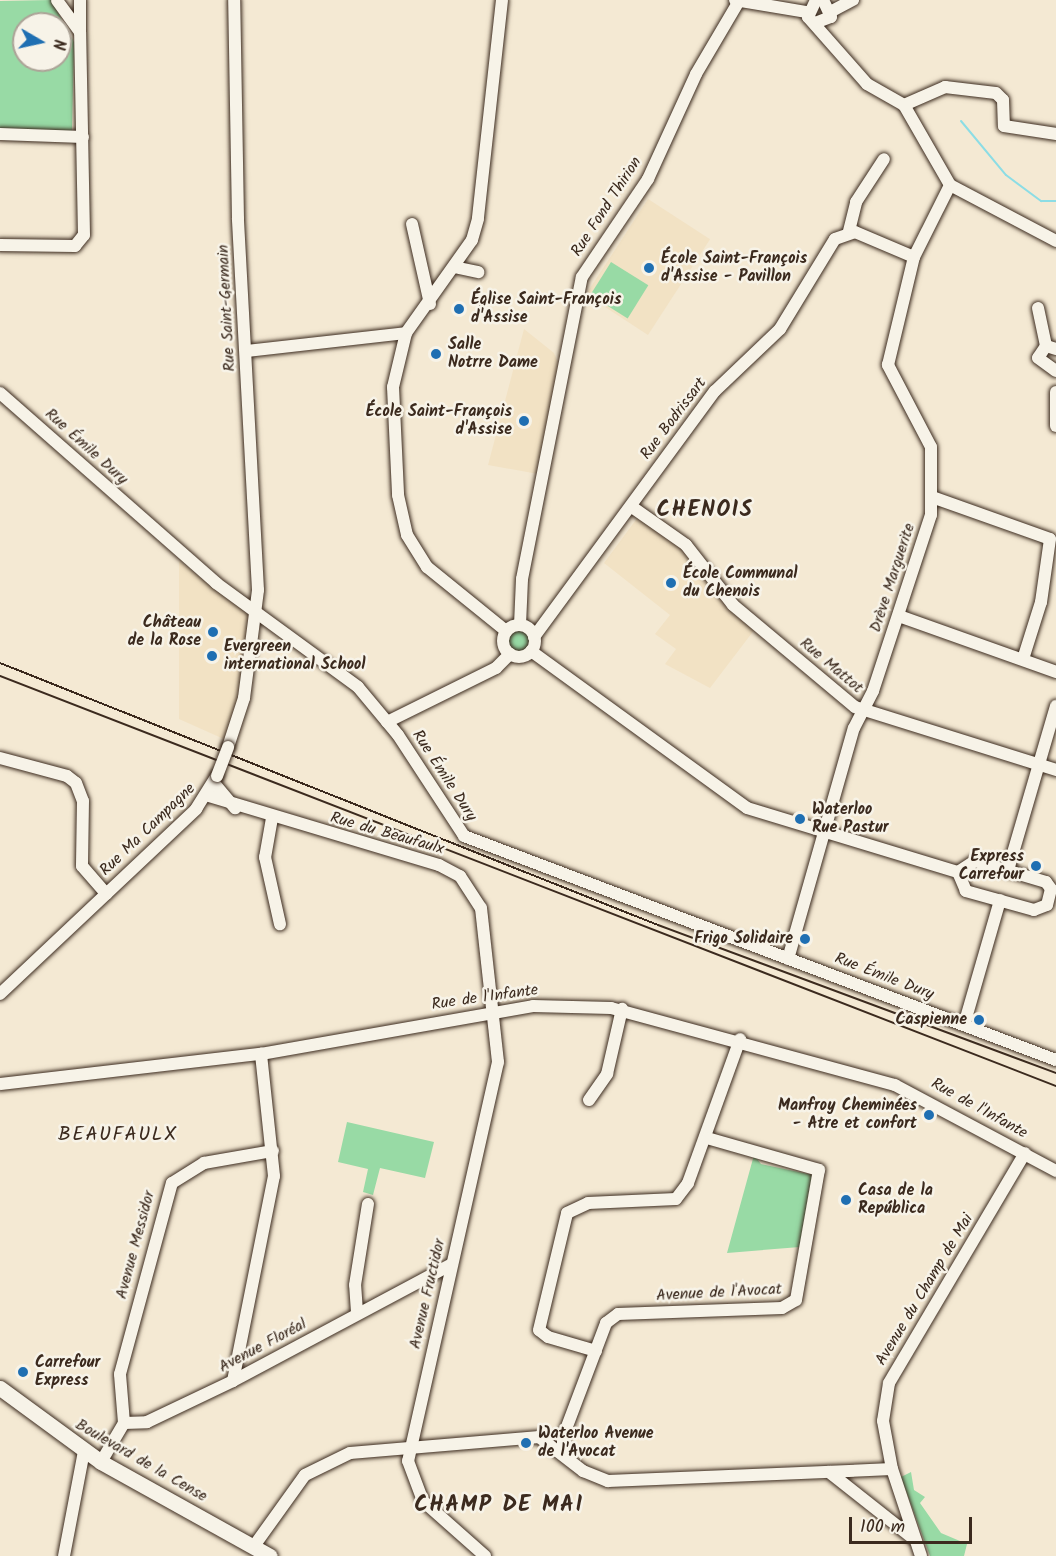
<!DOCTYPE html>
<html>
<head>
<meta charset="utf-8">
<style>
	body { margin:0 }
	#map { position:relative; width:1056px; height:1556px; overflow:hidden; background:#f4e9d3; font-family:Kalam,sans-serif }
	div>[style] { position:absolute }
	.built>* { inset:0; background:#f2e2c4; transform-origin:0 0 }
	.green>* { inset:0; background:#98daa5; transform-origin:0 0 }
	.round { border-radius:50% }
	.stream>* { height:2px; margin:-1px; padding:0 1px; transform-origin:1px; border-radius:1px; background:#8cdde5 }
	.roads { filter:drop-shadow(0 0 2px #3b2a1e) drop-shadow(0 0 2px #3b2a1e) }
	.minor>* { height:12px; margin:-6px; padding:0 6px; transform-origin:6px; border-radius:6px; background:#f7f3e8 }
	.minor>.ring { margin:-6px; padding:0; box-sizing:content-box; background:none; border:12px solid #f7f3e8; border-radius:50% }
	.major>* { height:15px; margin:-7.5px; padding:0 7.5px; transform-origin:7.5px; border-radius:7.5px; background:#f7f3e8 }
	.rail>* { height:2px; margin:-1px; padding:0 1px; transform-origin:1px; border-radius:1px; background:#3b2a1e }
	.bridges { filter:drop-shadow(0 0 2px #3b2a1e) drop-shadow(0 0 2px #3b2a1e) }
	.minor-bridge>* { height:12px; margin:-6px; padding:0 6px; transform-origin:6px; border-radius:6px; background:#f7f3e8 }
	.dots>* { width:16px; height:16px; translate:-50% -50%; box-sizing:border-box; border:3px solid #f7f3e8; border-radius:50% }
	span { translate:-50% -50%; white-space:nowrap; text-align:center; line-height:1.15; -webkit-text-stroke:5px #f7f3e8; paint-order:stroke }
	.street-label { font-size:16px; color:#3b2a1e }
	.poi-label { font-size:16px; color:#3b2a1e; font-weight:700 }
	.left { translate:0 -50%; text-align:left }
	.right { translate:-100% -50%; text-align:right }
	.quarter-label { font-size:20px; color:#3b2a1e; letter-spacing:1.5px }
	.district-label { font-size:22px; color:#3b2a1e; font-weight:700; letter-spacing:1.5px }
	.north { position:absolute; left:12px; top:12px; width:60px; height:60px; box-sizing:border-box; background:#f7f3e8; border:2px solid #aca397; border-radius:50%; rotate:99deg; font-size:16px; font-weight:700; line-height:24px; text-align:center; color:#3b2a1e }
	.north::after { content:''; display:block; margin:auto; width:21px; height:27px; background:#1f6fb2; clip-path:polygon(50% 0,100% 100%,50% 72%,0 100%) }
	.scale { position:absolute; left:849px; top:1517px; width:123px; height:27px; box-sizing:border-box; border:3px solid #3b2a1e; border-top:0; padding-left:8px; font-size:18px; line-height:21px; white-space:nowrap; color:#3b2a1e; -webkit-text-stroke:4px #f7f3e8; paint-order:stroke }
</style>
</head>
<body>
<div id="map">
	<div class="built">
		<div style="left:648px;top:199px;width:74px;height:114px;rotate:33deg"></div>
		<div style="clip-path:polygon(524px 329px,554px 353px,560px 367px,538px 474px,488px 465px)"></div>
		<div style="clip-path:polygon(638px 517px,679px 545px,755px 629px,710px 688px,665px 664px,676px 649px,655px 634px,670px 615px,604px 563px)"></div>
		<div style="clip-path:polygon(179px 561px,250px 616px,238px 696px,226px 740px,179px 719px)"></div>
	</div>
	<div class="green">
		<div style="clip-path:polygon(evenodd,51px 0,74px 42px,72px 132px,0 129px,0 1px,51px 0,24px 24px,60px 24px,60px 60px,24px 60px,24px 24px)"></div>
		<div style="left:611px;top:262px;width:44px;height:39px;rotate:32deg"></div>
		<div class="round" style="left:507px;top:629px;width:24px;height:24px"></div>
		<div style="clip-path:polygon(347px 1122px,434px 1142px,425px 1178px,380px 1168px,373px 1195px,363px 1192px,368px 1169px,338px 1162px)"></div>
		<div style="clip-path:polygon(754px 1155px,761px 1164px,813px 1175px,800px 1247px,727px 1253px)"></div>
		<div style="clip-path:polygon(911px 1472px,914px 1490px,925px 1497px,920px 1503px,941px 1533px,967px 1544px,964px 1556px,930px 1556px,901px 1477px)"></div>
	</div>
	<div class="stream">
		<div style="left:961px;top:121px;width:70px;rotate:50.2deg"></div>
		<div style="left:1006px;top:175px;width:44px;rotate:36.6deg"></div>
		<div style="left:1041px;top:201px;width:15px"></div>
	</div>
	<div class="roads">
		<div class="minor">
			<div style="left:502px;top:0;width:220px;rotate:96.3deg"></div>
			<div style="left:478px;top:219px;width:22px;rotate:106deg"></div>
			<div style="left:472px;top:240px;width:114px;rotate:125.4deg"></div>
			<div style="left:406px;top:333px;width:56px;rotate:103.5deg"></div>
			<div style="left:393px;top:387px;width:108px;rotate:87.3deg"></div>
			<div style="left:398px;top:495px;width:41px;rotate:77.3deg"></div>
			<div style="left:407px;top:535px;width:38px;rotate:58deg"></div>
			<div style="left:427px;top:567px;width:102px;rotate:39deg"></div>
			<div style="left:735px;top:0;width:73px;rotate:9.5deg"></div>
			<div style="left:816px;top:0;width:19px;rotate:115deg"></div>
			<div style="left:808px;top:17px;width:89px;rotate:48.6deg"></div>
			<div style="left:867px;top:84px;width:43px;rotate:29.6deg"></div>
			<div style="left:904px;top:105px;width:92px;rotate:60.1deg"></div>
			<div style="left:950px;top:185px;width:120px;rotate:27.8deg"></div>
			<div style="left:832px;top:11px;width:24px;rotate:-28deg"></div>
			<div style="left:815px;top:23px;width:17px;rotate:-21deg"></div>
			<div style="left:831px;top:17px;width:19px;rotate:-115deg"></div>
			<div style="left:80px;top:32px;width:32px;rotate:-90deg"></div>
			<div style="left:904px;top:105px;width:45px;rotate:-23.7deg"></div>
			<div style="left:945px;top:87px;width:51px;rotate:6.7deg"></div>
			<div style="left:996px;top:93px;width:10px;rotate:45deg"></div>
			<div style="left:1003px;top:100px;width:26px;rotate:88deg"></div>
			<div style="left:1004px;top:126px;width:53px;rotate:8.7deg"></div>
			<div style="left:0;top:134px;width:83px;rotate:2.1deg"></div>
			<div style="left:412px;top:224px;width:82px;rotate:77.3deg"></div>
			<div style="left:849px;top:231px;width:30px;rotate:-76deg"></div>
			<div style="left:856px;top:202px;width:51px;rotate:-56.9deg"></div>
			<div style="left:0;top:245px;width:75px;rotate:0.8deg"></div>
			<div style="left:75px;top:246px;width:14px;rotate:-51deg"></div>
			<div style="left:84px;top:235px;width:203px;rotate:-91.1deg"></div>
			<div style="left:80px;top:32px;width:39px;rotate:-126deg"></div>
			<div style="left:454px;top:267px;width:25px;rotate:12deg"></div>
			<div style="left:1038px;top:308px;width:39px;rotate:78deg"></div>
			<div style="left:1056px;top:349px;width:10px;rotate:-163deg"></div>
			<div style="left:1046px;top:346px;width:14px;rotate:124deg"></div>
			<div style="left:1038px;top:358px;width:22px;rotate:36deg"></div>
			<div style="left:246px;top:351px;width:161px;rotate:-6.4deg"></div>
			<div style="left:1056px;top:392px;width:34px;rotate:90deg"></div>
			<div style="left:0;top:393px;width:288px;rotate:41.3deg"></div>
			<div style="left:216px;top:583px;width:176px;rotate:36.2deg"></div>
			<div style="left:358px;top:687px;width:62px;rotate:50.2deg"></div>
			<div style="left:398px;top:735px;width:121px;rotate:56.8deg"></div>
			<div style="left:464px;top:836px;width:633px;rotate:20.73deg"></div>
			<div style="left:932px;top:497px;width:125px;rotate:19.6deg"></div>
			<div style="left:1050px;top:539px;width:64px;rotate:98.1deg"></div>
			<div style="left:1041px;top:602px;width:60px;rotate:107.5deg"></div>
			<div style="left:632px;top:507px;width:66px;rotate:35.1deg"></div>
			<div style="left:686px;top:545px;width:76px;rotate:51.9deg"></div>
			<div style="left:733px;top:605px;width:159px;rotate:39.9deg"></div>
			<div style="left:855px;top:707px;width:211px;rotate:17.4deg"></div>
			<div style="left:899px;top:616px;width:167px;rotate:19.6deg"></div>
			<div style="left:520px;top:625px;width:46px;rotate:-87.5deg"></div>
			<div style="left:522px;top:579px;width:308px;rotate:-78.8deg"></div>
			<div style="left:582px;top:277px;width:118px;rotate:-56deg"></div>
			<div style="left:648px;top:179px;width:115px;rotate:-65.4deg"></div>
			<div style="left:696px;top:74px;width:85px;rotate:-59.5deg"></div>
			<div class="ring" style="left:503px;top:625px;width:20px;height:20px"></div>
			<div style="left:534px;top:637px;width:305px;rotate:-53.7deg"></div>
			<div style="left:715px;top:391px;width:90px;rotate:-43.6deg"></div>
			<div style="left:780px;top:329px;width:105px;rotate:-58.6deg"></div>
			<div style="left:835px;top:239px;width:21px;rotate:-19deg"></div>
			<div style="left:855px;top:232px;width:64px;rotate:23deg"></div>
			<div style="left:531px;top:651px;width:267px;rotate:36deg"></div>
			<div style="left:747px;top:808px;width:220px;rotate:16.9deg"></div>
			<div style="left:387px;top:722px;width:122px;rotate:-26.4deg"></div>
			<div style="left:496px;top:668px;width:20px;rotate:-45deg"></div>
			<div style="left:228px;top:747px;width:52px;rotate:-71.9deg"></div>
			<div style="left:244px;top:698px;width:109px;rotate:-82.6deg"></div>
			<div style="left:258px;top:590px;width:372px;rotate:-93.1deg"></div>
			<div style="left:238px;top:219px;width:219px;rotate:-91deg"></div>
			<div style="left:0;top:758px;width:69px;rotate:15deg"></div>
			<div style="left:67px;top:776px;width:11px;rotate:38deg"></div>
			<div style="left:76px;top:783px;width:19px;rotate:69deg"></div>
			<div style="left:83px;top:801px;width:65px;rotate:90.9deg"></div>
			<div style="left:82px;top:866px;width:37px;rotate:49deg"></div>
			<div style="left:214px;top:783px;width:33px;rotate:50deg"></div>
			<div style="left:209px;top:796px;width:240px;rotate:16.7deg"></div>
			<div style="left:439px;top:865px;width:24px;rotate:28deg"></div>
			<div style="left:460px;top:876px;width:38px;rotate:57deg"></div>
			<div style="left:481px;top:908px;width:155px;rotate:83.7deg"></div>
			<div style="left:498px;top:1062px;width:409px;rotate:102.7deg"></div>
			<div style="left:408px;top:1461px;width:43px;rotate:69.4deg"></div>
			<div style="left:423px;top:1501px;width:83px;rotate:41.6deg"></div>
			<div style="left:272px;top:818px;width:40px;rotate:100deg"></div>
			<div style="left:265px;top:857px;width:69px;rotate:77.4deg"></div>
			<div style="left:975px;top:861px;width:74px;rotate:16.5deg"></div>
			<div style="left:1046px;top:882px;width:9px;rotate:54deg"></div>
			<div style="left:1051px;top:889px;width:16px;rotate:104deg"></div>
			<div style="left:1047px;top:905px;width:14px;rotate:159deg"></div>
			<div style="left:1034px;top:910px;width:71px;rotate:-164.4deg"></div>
			<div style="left:966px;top:891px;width:21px;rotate:-113deg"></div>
			<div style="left:958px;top:872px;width:20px;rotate:-33deg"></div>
			<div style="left:1008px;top:870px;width:171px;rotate:-73.7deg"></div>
			<div style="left:788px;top:959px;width:240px;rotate:-74.1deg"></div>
			<div style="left:854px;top:728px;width:42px;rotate:-62.8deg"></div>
			<div style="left:873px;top:691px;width:185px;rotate:-71.8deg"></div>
			<div style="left:931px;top:515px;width:68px;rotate:-90deg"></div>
			<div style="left:931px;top:447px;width:93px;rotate:-117.7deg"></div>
			<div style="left:888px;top:365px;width:111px;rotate:-76.5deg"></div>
			<div style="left:914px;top:257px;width:80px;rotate:-63.4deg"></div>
			<div style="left:0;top:994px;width:270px;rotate:-43.3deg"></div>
			<div style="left:196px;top:809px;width:39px;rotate:-58deg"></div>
			<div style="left:964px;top:1025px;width:130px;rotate:-73.9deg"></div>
			<div style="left:0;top:1084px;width:263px;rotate:-6.6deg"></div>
			<div style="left:261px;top:1054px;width:276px;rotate:-10deg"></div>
			<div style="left:533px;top:1006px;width:78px;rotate:1.5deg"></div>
			<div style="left:611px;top:1008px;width:294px;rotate:15.2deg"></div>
			<div style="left:895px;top:1085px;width:183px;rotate:28.1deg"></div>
			<div style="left:589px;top:1100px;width:32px;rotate:-55deg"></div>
			<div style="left:607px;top:1074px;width:67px;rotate:-77deg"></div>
			<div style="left:357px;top:1312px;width:27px;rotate:-94deg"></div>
			<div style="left:355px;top:1285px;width:82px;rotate:-80.9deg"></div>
			<div style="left:596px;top:1351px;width:50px;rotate:-163.7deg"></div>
			<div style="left:548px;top:1337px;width:11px;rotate:-142deg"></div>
			<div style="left:539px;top:1330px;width:120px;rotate:-76.5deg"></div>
			<div style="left:567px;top:1213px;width:23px;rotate:-25deg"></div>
			<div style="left:588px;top:1203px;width:88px;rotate:-2.6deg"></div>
			<div style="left:676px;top:1199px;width:20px;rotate:-53deg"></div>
			<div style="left:688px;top:1183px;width:153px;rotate:-70.1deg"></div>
			<div style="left:233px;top:1381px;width:209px;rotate:-78.7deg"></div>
			<div style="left:274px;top:1176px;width:123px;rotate:-96.1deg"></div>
			<div style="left:124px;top:1423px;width:49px;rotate:-94.7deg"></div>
			<div style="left:120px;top:1374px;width:198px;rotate:-74.8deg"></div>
			<div style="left:172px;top:1183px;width:38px;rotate:-32deg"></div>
			<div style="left:204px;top:1163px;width:70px;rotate:-9.9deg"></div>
			<div style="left:563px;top:1453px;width:16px;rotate:-90deg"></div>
			<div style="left:563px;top:1437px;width:122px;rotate:-69.3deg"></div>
			<div style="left:606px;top:1323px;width:15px;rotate:-37deg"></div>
			<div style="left:618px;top:1314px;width:164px;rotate:-2.1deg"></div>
			<div style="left:782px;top:1308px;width:16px;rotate:-30deg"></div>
			<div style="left:796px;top:1300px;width:132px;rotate:-80deg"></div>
			<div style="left:819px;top:1170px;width:116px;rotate:-164.1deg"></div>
			<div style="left:101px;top:1462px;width:45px;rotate:-59.5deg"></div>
			<div style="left:124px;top:1423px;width:23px;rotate:-2deg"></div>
			<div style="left:147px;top:1422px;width:95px;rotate:-25.5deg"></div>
			<div style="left:233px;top:1381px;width:248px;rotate:-28.1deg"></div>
			<div style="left:829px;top:1472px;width:110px;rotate:38.3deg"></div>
			<div style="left:254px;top:1546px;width:87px;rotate:-54.3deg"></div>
			<div style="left:305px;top:1475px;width:50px;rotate:-26.1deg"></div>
			<div style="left:350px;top:1453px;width:190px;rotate:-4.8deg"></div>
			<div style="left:539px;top:1437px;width:56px;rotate:37.7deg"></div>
			<div style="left:583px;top:1471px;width:27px;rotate:22deg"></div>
			<div style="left:608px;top:1481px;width:284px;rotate:-2.4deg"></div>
			<div style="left:64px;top:1556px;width:107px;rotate:-79.2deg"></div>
			<div style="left:921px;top:1556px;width:92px;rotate:-108.4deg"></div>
			<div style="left:892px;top:1469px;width:49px;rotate:-100.6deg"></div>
			<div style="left:883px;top:1421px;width:38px;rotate:-81deg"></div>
			<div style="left:889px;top:1383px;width:267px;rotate:-59.4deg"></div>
		</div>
		<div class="major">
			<div style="left:0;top:1388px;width:125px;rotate:36.2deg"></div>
			<div style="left:101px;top:1462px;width:193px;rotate:29.1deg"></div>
		</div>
	</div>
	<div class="rail">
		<div style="left:0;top:663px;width:708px;rotate:21.71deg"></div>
		<div style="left:658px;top:925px;width:425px;rotate:20.4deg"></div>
		<div style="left:0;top:676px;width:1133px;rotate:21.22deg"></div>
	</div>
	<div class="bridges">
		<div class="minor-bridge">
			<div style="left:217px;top:776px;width:31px;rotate:-69deg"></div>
		</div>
	</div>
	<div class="dots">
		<div style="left:649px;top:268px;background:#1f6fb2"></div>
		<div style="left:459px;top:309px;background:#1f6fb2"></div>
		<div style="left:436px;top:354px;background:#1f6fb2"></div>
		<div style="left:524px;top:421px;background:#1f6fb2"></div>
		<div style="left:671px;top:583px;background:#1f6fb2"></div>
		<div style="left:213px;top:632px;background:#1f6fb2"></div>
		<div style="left:212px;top:656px;background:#1f6fb2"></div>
		<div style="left:800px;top:819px;background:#1f6fb2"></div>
		<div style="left:1036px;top:866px;background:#1f6fb2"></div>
		<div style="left:805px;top:939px;background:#1f6fb2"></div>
		<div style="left:979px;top:1020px;background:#1f6fb2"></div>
		<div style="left:929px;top:1115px;background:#1f6fb2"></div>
		<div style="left:846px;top:1200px;background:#1f6fb2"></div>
		<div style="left:23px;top:1372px;background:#1f6fb2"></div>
		<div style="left:526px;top:1443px;background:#1f6fb2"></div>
	</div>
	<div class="street-label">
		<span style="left:607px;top:207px;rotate:-57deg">Rue Fond Thirion</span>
		<span style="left:227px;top:308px;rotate:-93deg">Rue Saint-Germain</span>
		<span style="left:674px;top:419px;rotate:-53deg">Rue Bodrissart</span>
		<span style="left:86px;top:447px;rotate:42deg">Rue Émile Dury</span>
		<span style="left:893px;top:578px;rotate:-72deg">Drève Marguerite</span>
		<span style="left:831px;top:666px;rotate:40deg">Rue Mattot</span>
		<span style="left:444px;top:776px;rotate:57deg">Rue Émile Dury</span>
		<span style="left:148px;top:830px;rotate:-44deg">Rue Ma Campagne</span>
		<span style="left:387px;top:834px;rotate:16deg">Rue du Beaufaulx</span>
		<span style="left:884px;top:977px;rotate:21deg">Rue Émile Dury</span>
		<span style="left:485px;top:998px;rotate:-8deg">Rue de l'Infante</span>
		<span style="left:979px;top:1109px;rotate:29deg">Rue de l'Infante</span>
		<span style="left:136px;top:1245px;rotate:-75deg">Avenue Messidor</span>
		<span style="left:925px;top:1290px;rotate:-59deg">Avenue du Champ de Mai</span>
		<span style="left:719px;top:1293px;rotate:-3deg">Avenue de l'Avocat</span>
		<span style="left:428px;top:1294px;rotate:-77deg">Avenue Fructidor</span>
		<span style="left:263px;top:1346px;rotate:-28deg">Avenue Floréal</span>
		<span style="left:141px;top:1461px;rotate:30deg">Boulevard de la Cense</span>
	</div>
	<div class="poi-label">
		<span class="left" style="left:661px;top:268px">École Saint-François<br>d'Assise - Pavillon</span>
		<span class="left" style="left:471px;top:309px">Église Saint-François<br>d'Assise</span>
		<span class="left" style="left:448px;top:354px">Salle<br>Notrre Dame</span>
		<span class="right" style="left:512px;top:421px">École Saint-François<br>d'Assise</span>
		<span class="left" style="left:683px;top:583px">École Communal<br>du Chenois</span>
		<span class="right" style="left:201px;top:632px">Château<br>de la Rose</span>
		<span class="left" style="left:224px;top:656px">Evergreen<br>international School</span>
		<span class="left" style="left:812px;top:819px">Waterloo<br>Rue Pastur</span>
		<span class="right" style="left:1024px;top:866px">Express<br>Carrefour</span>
		<span class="right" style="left:793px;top:939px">Frigo Solidaire</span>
		<span class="right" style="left:967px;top:1020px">Caspienne</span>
		<span class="right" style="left:917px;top:1115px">Manfroy Cheminées<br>- Atre et confort</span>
		<span class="left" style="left:858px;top:1200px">Casa de la<br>República</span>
		<span class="left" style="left:35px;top:1372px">Carrefour<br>Express</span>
		<span class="left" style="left:538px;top:1443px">Waterloo Avenue<br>de l'Avocat</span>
	</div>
	<div class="quarter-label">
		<span style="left:118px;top:1135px">BEAUFAULX</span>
	</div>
	<div class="district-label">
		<span style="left:705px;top:511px">CHENOIS</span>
		<span style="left:499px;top:1506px">CHAMP DE MAI</span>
	</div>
	<div class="north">N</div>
	<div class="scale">100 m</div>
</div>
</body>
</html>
